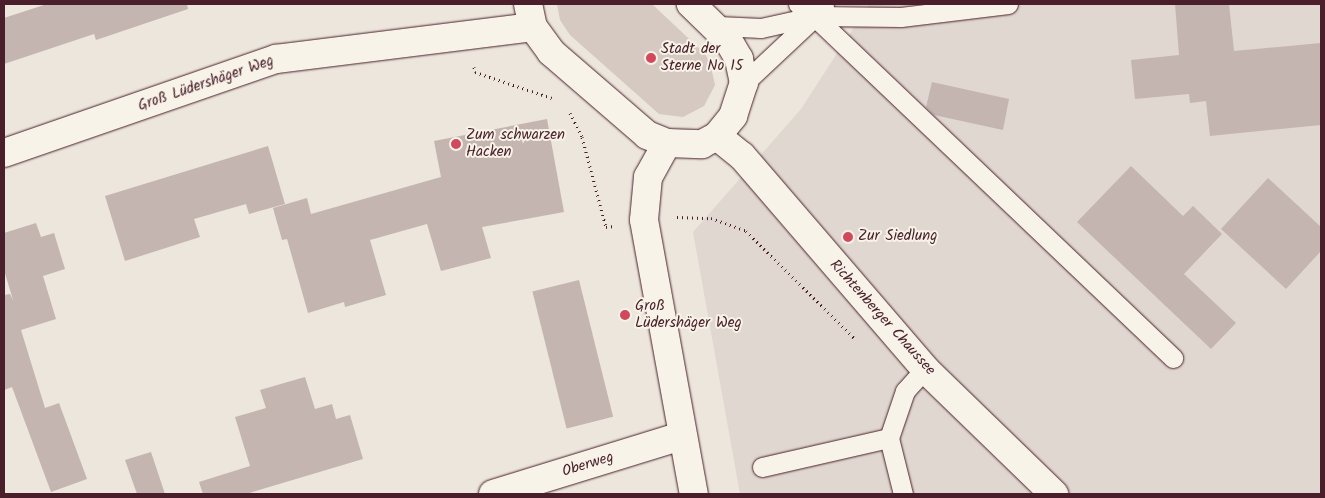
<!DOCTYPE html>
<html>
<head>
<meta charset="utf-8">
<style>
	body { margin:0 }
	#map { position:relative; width:1325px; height:498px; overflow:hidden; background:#ece6dd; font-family:Kalam,sans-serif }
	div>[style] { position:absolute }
	.built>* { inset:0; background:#e0d7d0 }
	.green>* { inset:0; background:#d5c9c2 }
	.building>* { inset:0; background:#c4b5b0; transform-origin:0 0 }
	.path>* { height:3px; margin-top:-1.5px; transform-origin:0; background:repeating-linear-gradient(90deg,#4a1f2b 0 1px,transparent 0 5px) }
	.roads { filter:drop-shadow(0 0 1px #4a1f2b) drop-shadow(0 0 1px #4a1f2b) }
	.lane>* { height:19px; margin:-9.5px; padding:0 9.5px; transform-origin:9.5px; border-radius:9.5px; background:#f7f3e8 }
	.street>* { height:28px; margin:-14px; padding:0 14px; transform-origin:14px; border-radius:14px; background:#f7f3e8 }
	.secondary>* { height:28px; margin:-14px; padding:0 14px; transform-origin:14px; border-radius:14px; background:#f7f3e8 }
	.dots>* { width:14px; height:14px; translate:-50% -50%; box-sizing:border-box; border:2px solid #f7f3e8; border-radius:50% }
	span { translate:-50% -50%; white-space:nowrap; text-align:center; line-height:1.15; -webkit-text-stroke:4px #f7f3e8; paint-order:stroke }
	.poi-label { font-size:15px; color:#4a1f2b }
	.left { translate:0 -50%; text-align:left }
	.street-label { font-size:15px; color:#4a1f2b }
	.frame { position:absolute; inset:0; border:5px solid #4a1f2b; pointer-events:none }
</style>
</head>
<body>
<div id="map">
	<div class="built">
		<div style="clip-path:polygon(869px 4px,1321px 4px,1321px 494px,740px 494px,693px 232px,801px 109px)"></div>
	</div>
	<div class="green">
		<div style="clip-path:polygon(557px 4px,652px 4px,705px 54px,710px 63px,715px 85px,704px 106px,683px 117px,659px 114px,570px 35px,560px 20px)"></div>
	</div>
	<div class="building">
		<div style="clip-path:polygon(47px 4px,187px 4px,188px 9px,96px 40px,94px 34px,4px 64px,4px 18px)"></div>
		<div style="clip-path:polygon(1175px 4px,1229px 4px,1234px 51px,1321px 43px,1321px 125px,1210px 136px,1206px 101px,1190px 103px,1189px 94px,1135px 99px,1131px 60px,1179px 55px)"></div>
		<div style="clip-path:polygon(932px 82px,1009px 99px,1003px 130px,934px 115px,926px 107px)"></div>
		<div style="clip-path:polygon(547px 119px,564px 212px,482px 227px,491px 258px,441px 271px,427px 224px,370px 240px,386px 295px,345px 307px,344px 302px,308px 313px,287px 239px,282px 240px,273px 208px,307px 198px,311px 214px,441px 177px,434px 141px)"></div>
		<div style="clip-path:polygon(268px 146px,285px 204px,249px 214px,246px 204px,194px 219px,200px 237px,125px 261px,105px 196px)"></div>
		<div style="clip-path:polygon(1131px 166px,1183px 216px,1193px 206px,1222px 234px,1184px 274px,1236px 323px,1211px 349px,1077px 222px)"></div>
		<div style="clip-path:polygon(1268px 178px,1321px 227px,1321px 251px,1286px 289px,1221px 229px)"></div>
		<div style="clip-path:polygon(36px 223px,41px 237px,54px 233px,65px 269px,43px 276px,56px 319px,21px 330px,45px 408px,59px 403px,87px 479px,51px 492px,12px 387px,4px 390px,4px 295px,10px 294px,13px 300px,4px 270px,4px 233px)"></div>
		<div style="left:579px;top:280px;width:141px;height:48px;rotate:76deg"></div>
		<div style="clip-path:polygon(305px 377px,315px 409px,332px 404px,336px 419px,350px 415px,363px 459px,246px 494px,203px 494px,199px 482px,250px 466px,235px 417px,266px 408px,260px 390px)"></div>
		<div style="clip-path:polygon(151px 452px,165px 494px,137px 494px,125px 460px)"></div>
	</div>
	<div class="path">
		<div style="left:474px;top:67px;width:5px;rotate:79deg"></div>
		<div style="left:475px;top:72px;width:81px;rotate:18.7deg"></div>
		<div style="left:570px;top:113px;width:27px;rotate:63deg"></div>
		<div style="left:582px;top:137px;width:93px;rotate:75.1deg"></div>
		<div style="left:606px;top:227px;width:8px;rotate:-7deg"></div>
		<div style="left:677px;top:217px;width:34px;rotate:2deg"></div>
		<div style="left:711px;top:218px;width:37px;rotate:20deg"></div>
		<div style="left:746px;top:231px;width:152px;rotate:44.7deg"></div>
	</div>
	<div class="roads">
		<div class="lane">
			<div style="left:798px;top:4px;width:20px;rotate:37deg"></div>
			<div style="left:1008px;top:4px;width:108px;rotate:173.1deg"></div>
			<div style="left:901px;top:17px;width:87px;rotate:-179.3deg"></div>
			<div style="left:814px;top:16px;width:496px;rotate:43.6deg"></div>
			<div style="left:718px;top:26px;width:43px;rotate:2.7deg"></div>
			<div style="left:761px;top:28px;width:51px;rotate:-12.4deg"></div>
			<div style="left:744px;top:83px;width:110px;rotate:-43.2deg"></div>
			<div style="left:889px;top:438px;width:58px;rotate:76deg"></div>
			<div style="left:762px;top:467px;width:130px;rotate:-12.9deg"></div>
			<div style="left:889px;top:438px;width:50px;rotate:-71.2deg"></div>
			<div style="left:905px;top:391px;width:30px;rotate:-48deg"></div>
		</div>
		<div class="street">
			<div style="left:667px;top:143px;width:39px;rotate:119deg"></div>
			<div style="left:648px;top:177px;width:43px;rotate:95.3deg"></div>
			<div style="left:644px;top:220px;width:279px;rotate:79.7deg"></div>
			<div style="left:4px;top:153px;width:288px;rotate:-19.1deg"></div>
			<div style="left:276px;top:59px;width:259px;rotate:-7.1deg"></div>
			<div style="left:493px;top:494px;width:198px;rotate:-17.1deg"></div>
		</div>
		<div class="secondary">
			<div style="left:528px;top:4px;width:24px;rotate:78deg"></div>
			<div style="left:533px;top:27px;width:31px;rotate:54deg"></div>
			<div style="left:551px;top:52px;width:127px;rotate:40.8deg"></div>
			<div style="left:647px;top:135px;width:22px;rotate:22deg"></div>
			<div style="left:667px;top:143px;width:35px;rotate:2deg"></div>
			<div style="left:702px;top:144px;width:17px;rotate:-28deg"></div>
			<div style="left:717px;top:136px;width:26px;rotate:-51deg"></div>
			<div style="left:733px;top:116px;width:35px;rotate:-72deg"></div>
			<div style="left:744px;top:83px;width:25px;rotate:-102deg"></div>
			<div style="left:739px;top:59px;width:22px;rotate:-120deg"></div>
			<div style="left:728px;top:40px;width:52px;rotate:-135.8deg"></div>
			<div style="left:717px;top:136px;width:32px;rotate:39deg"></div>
			<div style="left:742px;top:156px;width:281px;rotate:49.3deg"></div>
			<div style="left:925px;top:369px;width:180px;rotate:44.1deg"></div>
		</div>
	</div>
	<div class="dots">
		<div style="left:651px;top:58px;background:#d1495b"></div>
		<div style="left:456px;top:144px;background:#d1495b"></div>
		<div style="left:848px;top:237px;background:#d1495b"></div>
		<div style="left:625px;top:315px;background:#d1495b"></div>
	</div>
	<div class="poi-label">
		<span class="left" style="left:661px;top:58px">Stadt der<br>Sterne No 15</span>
		<span class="left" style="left:466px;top:144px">Zum schwarzen<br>Hacken</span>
		<span class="left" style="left:858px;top:237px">Zur Siedlung</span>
		<span class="left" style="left:635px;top:315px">Groß<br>Lüdershäger Weg</span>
	</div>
	<div class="street-label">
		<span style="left:206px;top:84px;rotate:-19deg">Groß Lüdershäger Weg</span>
		<span style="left:882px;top:318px;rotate:48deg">Richtenberger Chaussee</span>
		<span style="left:588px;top:465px;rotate:-17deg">Oberweg</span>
	</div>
	<div class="frame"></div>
</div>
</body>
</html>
